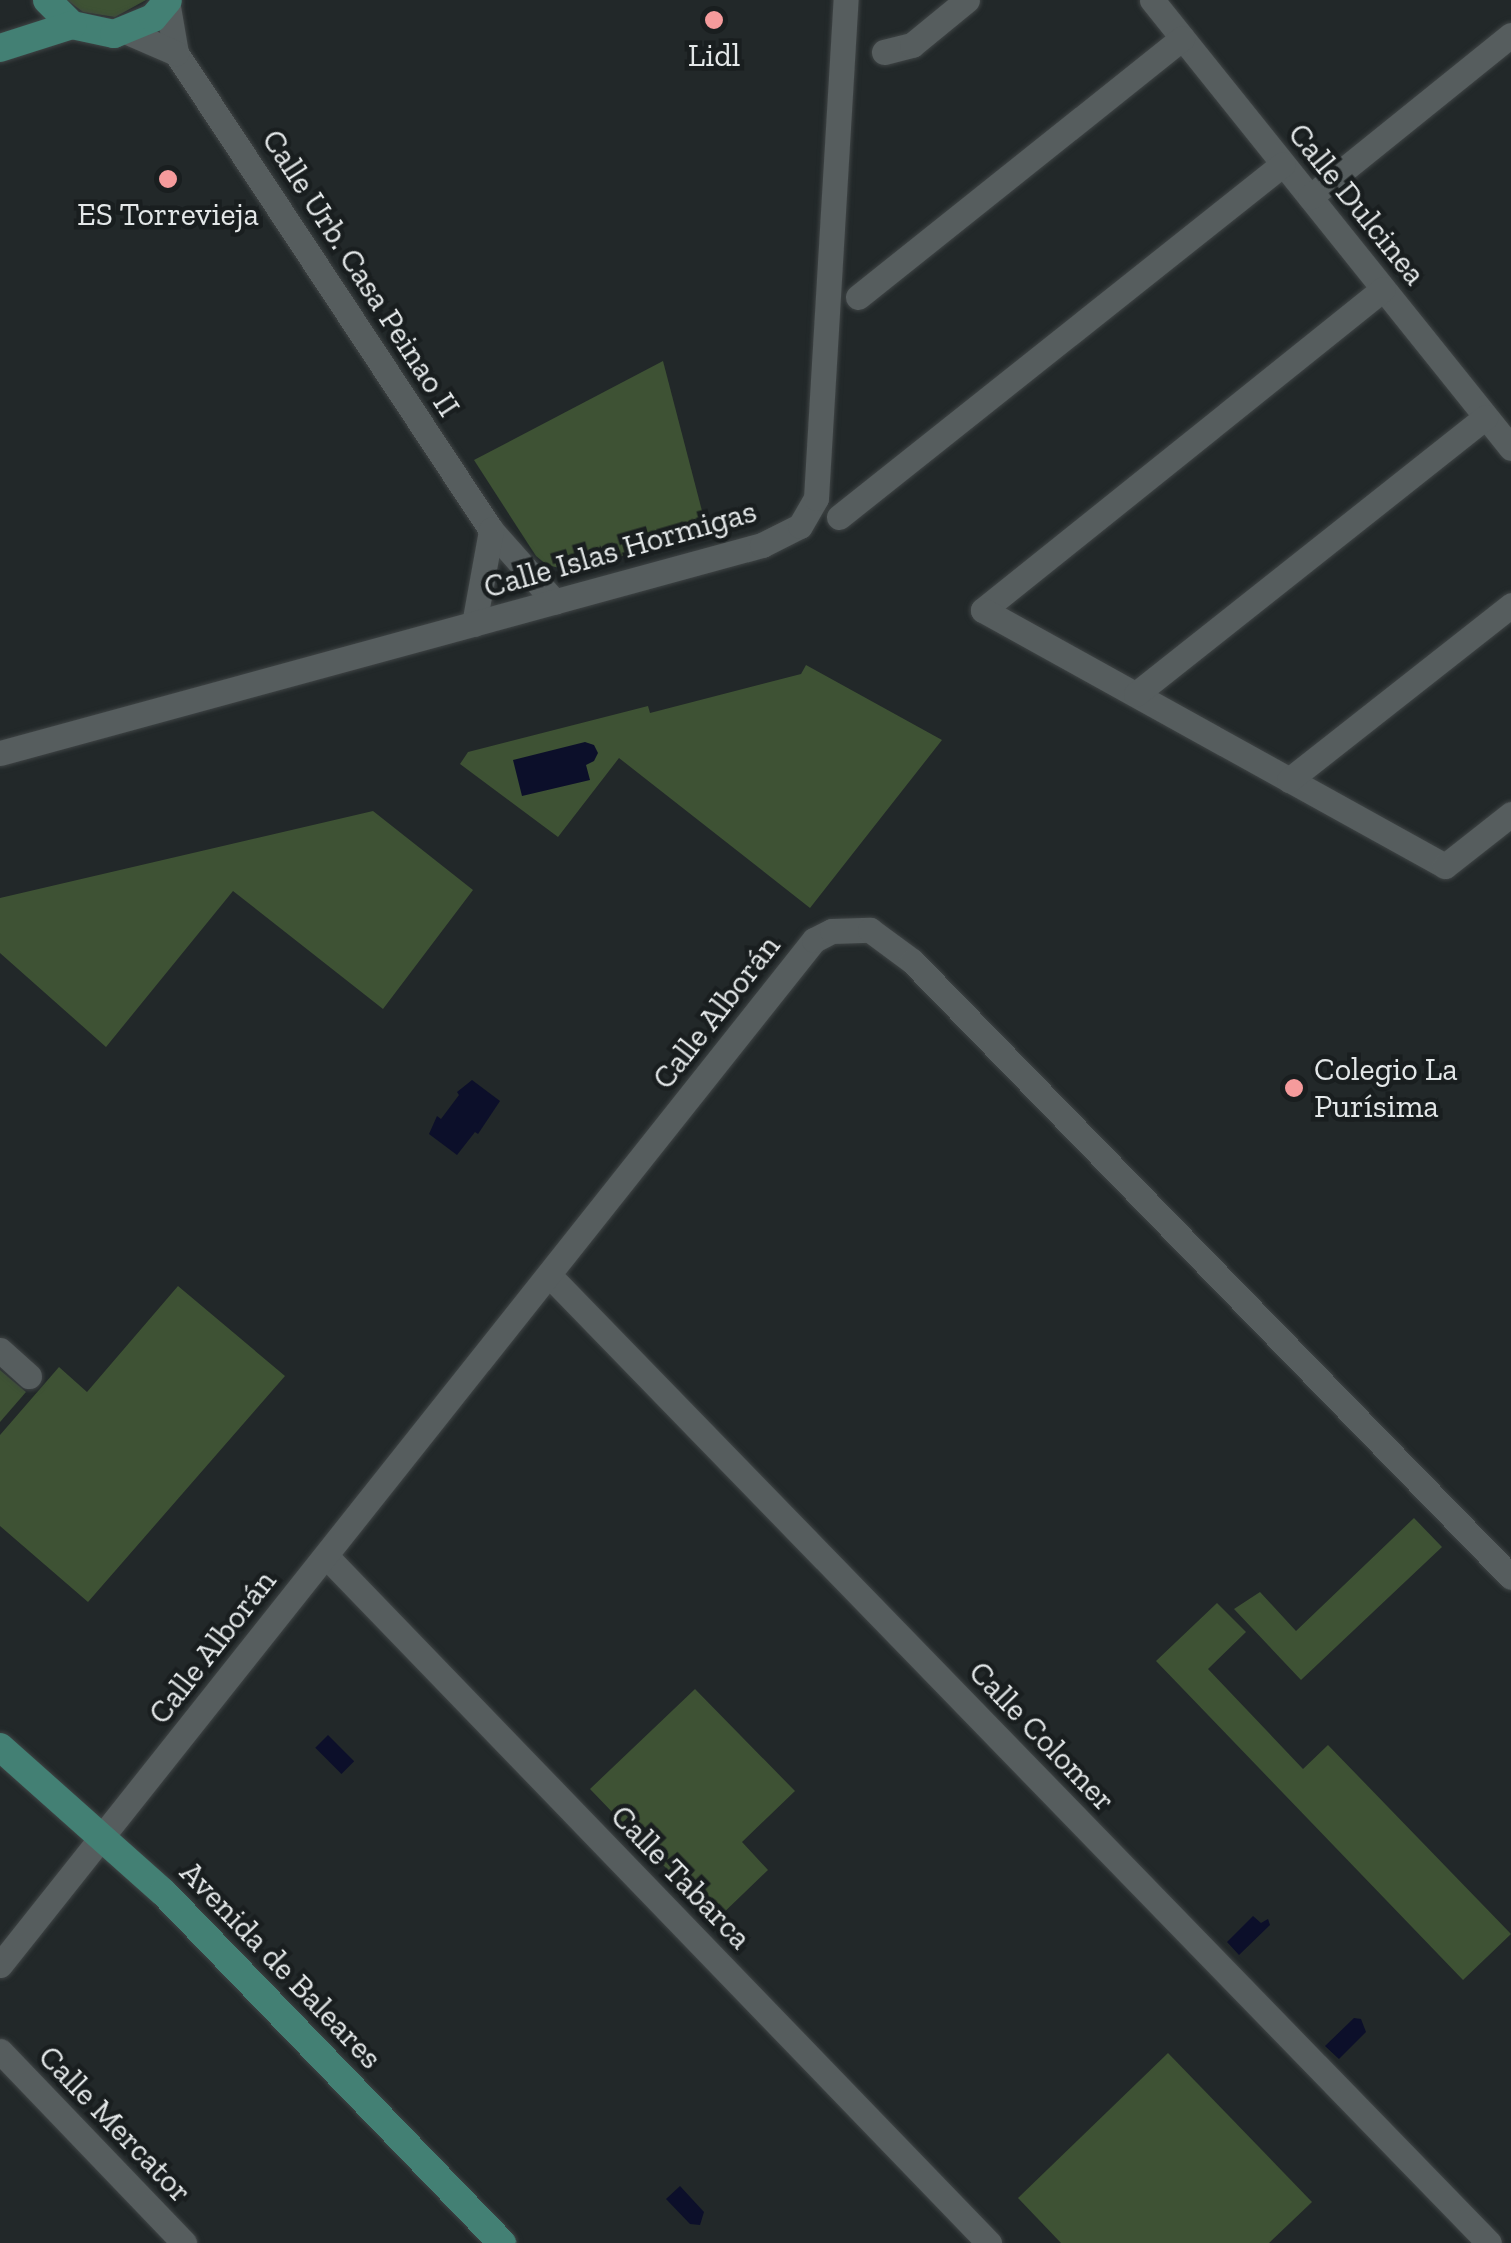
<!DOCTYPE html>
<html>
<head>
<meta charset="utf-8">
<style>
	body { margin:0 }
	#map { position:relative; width:1511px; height:2243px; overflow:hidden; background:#222829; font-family:"Zilla Slab",serif }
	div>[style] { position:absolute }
	.green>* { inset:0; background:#3e5234 }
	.water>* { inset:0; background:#0c0f2a; transform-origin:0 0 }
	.roads { filter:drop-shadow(0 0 2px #3f4445) drop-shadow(0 0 2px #3f4445) }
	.minor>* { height:25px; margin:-12.5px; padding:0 12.5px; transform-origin:12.5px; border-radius:12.5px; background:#565d5e }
	.secondary>* { height:28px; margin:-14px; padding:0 14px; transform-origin:14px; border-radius:14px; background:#438074 }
	.dots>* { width:28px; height:28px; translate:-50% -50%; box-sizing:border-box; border:5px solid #191e1f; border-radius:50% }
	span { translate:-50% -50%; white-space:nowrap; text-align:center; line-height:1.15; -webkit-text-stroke:9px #191e1f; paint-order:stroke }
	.poi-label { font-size:32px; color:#e3e7e8 }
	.left { translate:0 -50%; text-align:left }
	.street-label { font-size:32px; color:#e3e7e8 }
</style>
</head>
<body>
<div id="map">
	<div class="green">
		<div style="clip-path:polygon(67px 0,146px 0,115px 17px,83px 12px)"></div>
		<div style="clip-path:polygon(663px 361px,708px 534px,568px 570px,547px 565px,536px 556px,474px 460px)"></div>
		<div style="clip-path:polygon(806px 665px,942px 740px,810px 908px,619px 758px,558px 837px,460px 764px,468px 752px,648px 706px,650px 713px,801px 674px)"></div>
		<div style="clip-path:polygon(373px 811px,473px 890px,383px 1009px,233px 891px,106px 1047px,0 953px,0 898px)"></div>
		<div style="clip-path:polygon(178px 1286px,285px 1376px,88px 1602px,0 1526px,0 1435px,59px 1367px,87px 1392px)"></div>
		<div style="clip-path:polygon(0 1370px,26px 1392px,0 1422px)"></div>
		<div style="clip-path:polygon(1414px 1518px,1442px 1547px,1301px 1680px,1234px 1609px,1260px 1592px,1296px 1631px)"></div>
		<div style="clip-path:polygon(1217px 1603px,1246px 1632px,1208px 1669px,1303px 1769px,1328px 1745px,1511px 1934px,1463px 1980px,1156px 1661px)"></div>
		<div style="clip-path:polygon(695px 1689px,795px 1791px,742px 1842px,768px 1870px,716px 1920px,590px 1789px)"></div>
		<div style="clip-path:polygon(1168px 2053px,1312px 2202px,1269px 2243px,1061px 2243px,1018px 2198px)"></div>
	</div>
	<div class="water">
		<div style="clip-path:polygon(585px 742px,594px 745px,598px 753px,594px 761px,586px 765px,590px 780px,522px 796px,513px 760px)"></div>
		<div style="clip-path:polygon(472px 1080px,500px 1101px,478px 1134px,475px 1132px,457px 1155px,429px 1134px,437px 1116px,441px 1119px,459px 1095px,457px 1092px)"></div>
		<div style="left:328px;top:1735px;width:37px;height:18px;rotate:45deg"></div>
		<div style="clip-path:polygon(1253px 1916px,1261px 1923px,1268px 1919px,1270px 1925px,1239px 1955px,1227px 1942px)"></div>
		<div style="clip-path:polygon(1354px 2018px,1361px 2019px,1366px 2032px,1339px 2059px,1325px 2046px)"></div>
		<div style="clip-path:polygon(680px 2186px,704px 2212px,700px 2225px,690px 2224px,666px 2199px)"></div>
	</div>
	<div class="roads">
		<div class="minor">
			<div style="left:1152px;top:0;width:574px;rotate:51.29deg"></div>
			<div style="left:167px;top:1px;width:53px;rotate:80.2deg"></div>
			<div style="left:176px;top:53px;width:572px;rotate:56.56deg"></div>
			<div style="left:491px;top:530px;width:96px;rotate:48.4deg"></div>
			<div style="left:125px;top:31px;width:56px;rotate:23.3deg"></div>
			<div style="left:884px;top:52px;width:29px;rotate:-14deg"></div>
			<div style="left:912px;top:45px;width:71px;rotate:-39.3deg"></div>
			<div style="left:1310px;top:197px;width:258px;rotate:-38.9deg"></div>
			<div style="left:1383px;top:289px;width:513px;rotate:141.25deg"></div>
			<div style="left:983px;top:610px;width:528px;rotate:28.99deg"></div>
			<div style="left:1445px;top:866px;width:84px;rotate:-38.2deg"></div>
			<div style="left:858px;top:297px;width:415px;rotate:-38.6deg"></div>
			<div style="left:839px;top:517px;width:567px;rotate:-38.49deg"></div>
			<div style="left:474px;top:624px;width:96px;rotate:-79.7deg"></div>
			<div style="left:1136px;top:694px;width:446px;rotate:-38.4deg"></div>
			<div style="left:0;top:753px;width:790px;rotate:-15.27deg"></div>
			<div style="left:762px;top:545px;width:42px;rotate:-26.6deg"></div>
			<div style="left:800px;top:526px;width:32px;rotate:-60deg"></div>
			<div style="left:816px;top:498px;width:499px;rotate:-86.6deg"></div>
			<div style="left:1289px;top:780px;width:283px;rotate:-38.2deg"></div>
			<div style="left:549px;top:1275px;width:1349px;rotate:45.84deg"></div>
			<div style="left:0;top:1350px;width:39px;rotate:42deg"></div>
			<div style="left:326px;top:1556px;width:955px;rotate:46.02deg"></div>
			<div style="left:0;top:1965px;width:1309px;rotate:-51.55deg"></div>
			<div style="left:814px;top:940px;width:20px;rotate:-27deg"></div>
			<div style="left:832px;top:931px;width:38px;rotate:-2deg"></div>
			<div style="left:870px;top:930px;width:52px;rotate:36.4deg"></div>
			<div style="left:912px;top:961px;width:859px;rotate:45.8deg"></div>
			<div style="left:0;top:2051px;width:266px;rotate:46.2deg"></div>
		</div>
		<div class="secondary">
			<div style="left:47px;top:0;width:35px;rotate:45deg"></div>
			<div style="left:72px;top:25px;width:43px;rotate:12.1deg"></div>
			<div style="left:114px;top:34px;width:42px;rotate:-22.3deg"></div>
			<div style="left:153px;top:18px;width:23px;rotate:-50deg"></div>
			<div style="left:0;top:48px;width:76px;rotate:-17.7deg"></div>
			<div style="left:0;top:1747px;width:218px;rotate:41.7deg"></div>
			<div style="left:163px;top:1892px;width:488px;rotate:46deg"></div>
		</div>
	</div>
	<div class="dots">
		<div style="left:714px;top:20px;background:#f59b9c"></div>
		<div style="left:168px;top:179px;background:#f59b9c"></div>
		<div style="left:1294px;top:1088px;background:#f59b9c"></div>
	</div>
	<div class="poi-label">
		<span style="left:714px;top:55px">Lidl</span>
		<span style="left:168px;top:214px">ES Torrevieja</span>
		<span class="left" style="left:1314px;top:1088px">Colegio La<br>Purísima</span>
	</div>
	<div class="street-label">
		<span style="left:1357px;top:204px;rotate:51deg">Calle Dulcinea</span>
		<span style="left:361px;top:273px;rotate:57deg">Calle Urb. Casa Peinao II</span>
		<span style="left:620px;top:549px;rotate:-16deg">Calle Islas Hormigas</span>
		<span style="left:716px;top:1012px;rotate:-52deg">Calle Alborán</span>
		<span style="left:212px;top:1647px;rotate:-52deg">Calle Alborán</span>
		<span style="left:1042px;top:1736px;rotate:46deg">Calle Colomer</span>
		<span style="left:681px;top:1877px;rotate:46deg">Calle Tabarca</span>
		<span style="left:281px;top:1965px;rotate:46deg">Avenida de Baleares</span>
		<span style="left:115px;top:2124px;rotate:46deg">Calle Mercator</span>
	</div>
</div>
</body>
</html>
